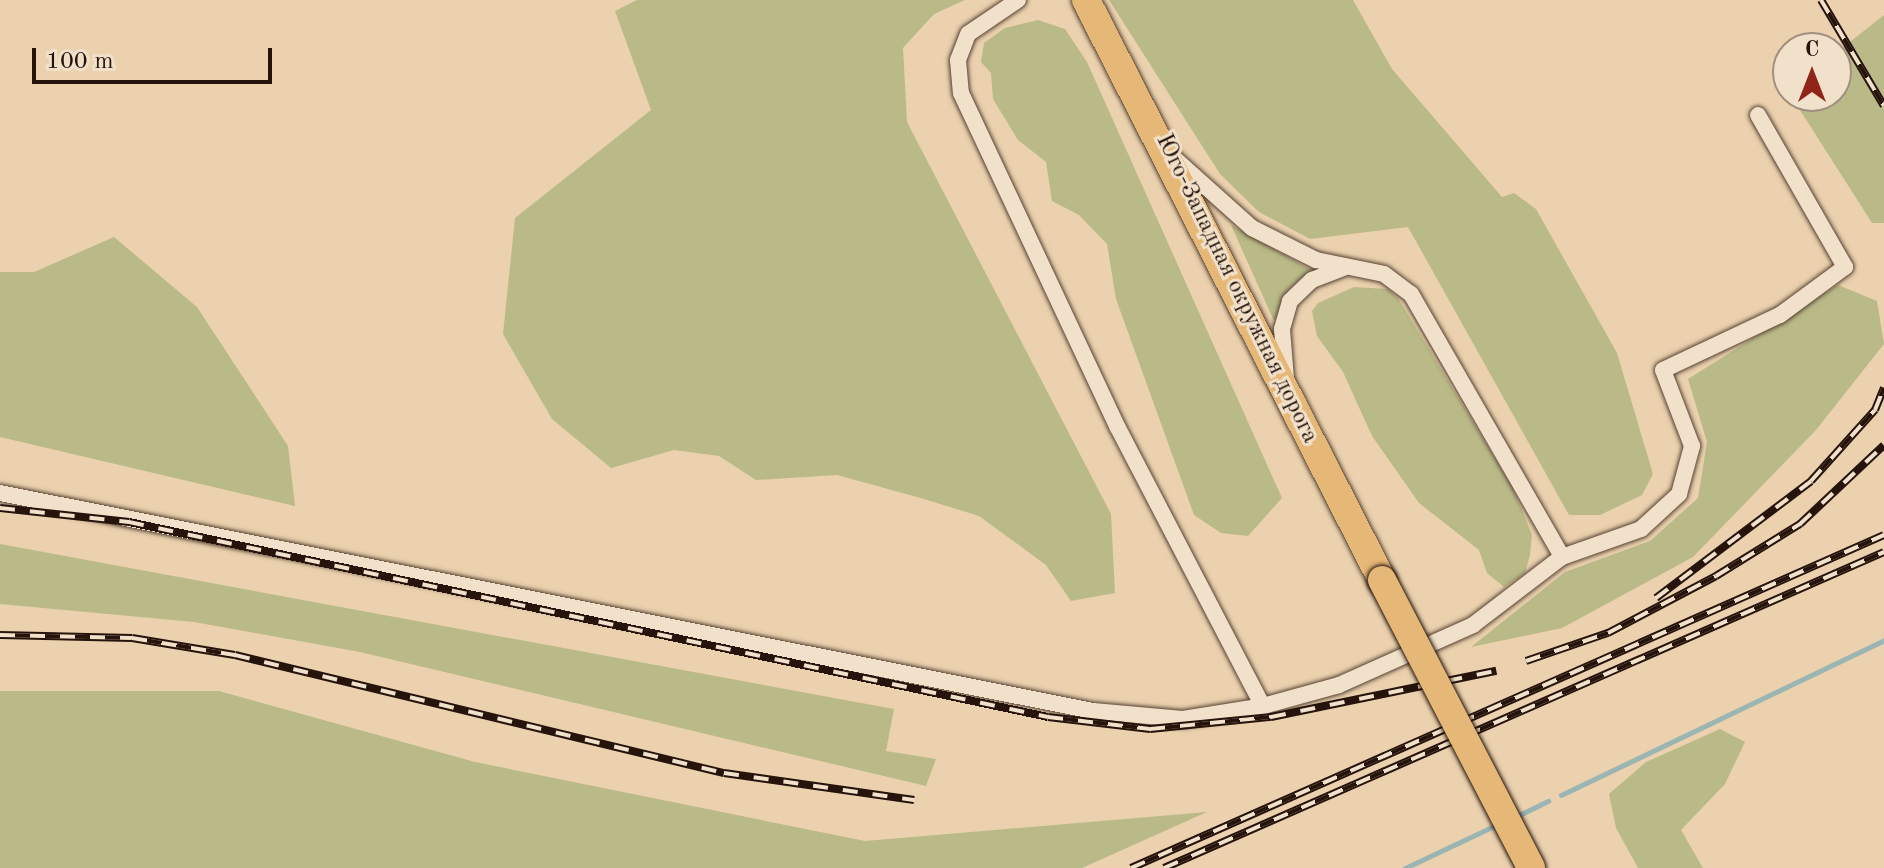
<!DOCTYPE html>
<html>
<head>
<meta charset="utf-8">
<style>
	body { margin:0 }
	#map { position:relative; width:1884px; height:868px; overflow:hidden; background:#ebd1ae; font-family:"Old Standard TT",serif }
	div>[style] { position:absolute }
	.green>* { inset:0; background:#baba88 }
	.stream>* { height:5px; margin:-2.5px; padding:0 2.5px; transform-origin:2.5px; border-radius:2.5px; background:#9ab5b2 }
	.roads { filter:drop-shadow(0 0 2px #564234) drop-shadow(0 0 2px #564234) }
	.minor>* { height:16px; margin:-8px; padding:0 8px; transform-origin:8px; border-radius:8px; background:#f2e1ca }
	.trunk>* { height:28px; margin:-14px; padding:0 14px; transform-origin:14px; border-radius:14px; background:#e6b877 }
	.rail>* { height:8px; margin-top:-4px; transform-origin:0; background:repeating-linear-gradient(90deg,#f2e1ca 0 15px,#25130c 0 30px); box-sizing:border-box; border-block:2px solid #25130c }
	.bridges { filter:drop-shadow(0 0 2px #25130c) drop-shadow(0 0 2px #25130c) }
	.trunk-bridge>* { height:28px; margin:-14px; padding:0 14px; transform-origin:14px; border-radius:14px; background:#e6b877 }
	span { translate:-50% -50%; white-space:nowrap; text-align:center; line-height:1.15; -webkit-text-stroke:6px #f2e1ca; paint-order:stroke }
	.street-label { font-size:24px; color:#25130c }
	.north { position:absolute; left:1772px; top:32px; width:80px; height:80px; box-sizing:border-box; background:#f2e1ca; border:2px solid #a08f7e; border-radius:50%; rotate:0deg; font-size:22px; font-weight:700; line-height:32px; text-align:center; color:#25130c }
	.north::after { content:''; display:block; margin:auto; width:28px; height:36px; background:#8f2418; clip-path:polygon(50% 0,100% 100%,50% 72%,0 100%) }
	.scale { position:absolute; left:32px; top:48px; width:240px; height:36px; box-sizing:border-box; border:4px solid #25130c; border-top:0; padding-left:10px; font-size:24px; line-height:28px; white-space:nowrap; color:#25130c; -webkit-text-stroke:6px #f2e1ca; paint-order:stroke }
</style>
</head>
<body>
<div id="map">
	<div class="green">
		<div style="clip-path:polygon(637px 0,965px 0,934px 14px,903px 48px,907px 122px,1111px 514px,1115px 593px,1071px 601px,1046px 565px,979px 516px,924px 499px,837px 475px,756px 480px,719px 456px,674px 450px,611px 468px,552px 419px,503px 334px,515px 218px,651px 110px,615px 11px)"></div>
		<div style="clip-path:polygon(1109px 0,1353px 0,1392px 69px,1502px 197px,1514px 193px,1536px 209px,1617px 353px,1653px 474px,1642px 495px,1600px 515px,1569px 515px,1408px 227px,1310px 239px,1259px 212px,1220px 174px)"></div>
		<div style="clip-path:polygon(1884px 15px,1884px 223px,1872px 223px,1791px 96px,1836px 96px,1836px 53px)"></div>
		<div style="clip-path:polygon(1038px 20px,1065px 29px,1087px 62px,1282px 498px,1248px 536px,1221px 533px,1194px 515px,1116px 299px,1107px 244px,1079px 215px,1052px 201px,1046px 162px,1018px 140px,993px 99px,991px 73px,981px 62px,984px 43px,1005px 28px)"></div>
		<div style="clip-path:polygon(1231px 225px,1311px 270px,1290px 288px,1274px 321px)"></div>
		<div style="clip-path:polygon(114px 237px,197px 307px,288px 446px,295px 506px,0 437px,0 272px,34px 272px)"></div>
		<div style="clip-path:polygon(1838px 285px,1877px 301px,1884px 344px,1816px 430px,1693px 557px,1562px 628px,1471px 647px,1565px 572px,1650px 541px,1698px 498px,1707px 442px,1688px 379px)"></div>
		<div style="clip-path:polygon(1354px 287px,1388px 289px,1398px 298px,1514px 490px,1532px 535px,1530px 555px,1525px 573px,1504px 587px,1487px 573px,1479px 550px,1419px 503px,1372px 436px,1343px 372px,1317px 336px,1312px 311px,1318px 303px)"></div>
		<div style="clip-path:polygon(0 544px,894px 709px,886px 751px,936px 759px,926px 786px,360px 652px,194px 622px,0 604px)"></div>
		<div style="clip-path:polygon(0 691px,219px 691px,475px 762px,865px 841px,1207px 812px,1082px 868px,0 868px)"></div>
		<div style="clip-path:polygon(1720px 729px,1745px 742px,1725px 784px,1681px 830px,1703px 868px,1638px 868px,1616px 828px,1609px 794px,1646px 762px)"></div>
	</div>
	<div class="stream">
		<div style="left:1561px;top:795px;width:358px;rotate:-25.6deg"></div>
		<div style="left:1515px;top:817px;width:37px;rotate:-26deg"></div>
		<div style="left:1405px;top:868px;width:103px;rotate:-25.3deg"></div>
	</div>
	<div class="roads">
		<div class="minor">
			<div style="left:1018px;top:0;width:60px;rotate:145.8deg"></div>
			<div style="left:968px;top:34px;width:28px;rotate:111deg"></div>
			<div style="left:958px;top:60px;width:33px;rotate:85deg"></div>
			<div style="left:961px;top:93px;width:370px;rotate:64.9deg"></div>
			<div style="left:1118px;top:428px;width:314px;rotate:62.5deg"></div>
			<div style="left:1175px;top:159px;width:103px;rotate:41.9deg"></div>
			<div style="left:1252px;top:228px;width:72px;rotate:26.6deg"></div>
			<div style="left:1316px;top:260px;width:69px;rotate:11.6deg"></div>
			<div style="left:1384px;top:274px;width:34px;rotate:37deg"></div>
			<div style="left:1411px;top:294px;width:303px;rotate:60.1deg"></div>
			<div style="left:1286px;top:379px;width:50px;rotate:-94.6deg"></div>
			<div style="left:1282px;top:329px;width:29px;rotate:-74deg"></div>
			<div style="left:1290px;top:301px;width:30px;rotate:-44deg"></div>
			<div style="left:1312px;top:280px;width:34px;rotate:-21deg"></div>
			<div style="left:0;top:493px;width:1115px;rotate:11.28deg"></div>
			<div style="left:1093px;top:711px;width:90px;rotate:5.1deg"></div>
			<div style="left:1183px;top:719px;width:81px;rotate:-9.2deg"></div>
			<div style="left:1263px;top:706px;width:79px;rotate:-15.4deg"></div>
			<div style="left:1339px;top:685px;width:147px;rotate:-24.1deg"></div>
			<div style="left:1473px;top:625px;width:112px;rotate:-37.4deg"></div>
			<div style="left:1562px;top:557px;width:84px;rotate:-19.5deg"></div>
			<div style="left:1641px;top:529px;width:52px;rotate:-42.6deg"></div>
			<div style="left:1679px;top:494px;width:50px;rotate:-74.8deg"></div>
			<div style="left:1692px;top:446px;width:81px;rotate:-110.9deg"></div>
			<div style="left:1663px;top:370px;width:129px;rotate:-25.2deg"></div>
			<div style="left:1780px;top:315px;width:81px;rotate:-36.4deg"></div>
			<div style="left:1845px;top:267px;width:175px;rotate:-119.8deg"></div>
		</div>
		<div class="trunk">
			<div style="left:1086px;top:0;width:651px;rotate:62.96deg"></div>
		</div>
	</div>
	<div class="rail">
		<div style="left:1821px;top:0;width:123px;rotate:59.3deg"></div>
		<div style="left:0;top:508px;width:130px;rotate:6.2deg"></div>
		<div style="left:129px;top:522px;width:939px;rotate:11.98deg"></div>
		<div style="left:1048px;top:717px;width:103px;rotate:6.7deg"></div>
		<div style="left:1150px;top:729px;width:122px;rotate:-5.7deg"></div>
		<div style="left:1271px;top:717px;width:230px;rotate:-11.6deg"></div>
		<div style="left:1656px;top:598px;width:194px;rotate:-37deg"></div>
		<div style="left:1811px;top:481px;width:96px;rotate:-48deg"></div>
		<div style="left:1875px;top:410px;width:24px;rotate:-68deg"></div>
		<div style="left:0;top:635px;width:132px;rotate:1.3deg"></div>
		<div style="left:132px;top:638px;width:104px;rotate:9.4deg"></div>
		<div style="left:235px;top:655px;width:503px;rotate:13.57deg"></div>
		<div style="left:724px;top:773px;width:192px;rotate:8.1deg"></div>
		<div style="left:1526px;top:661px;width:87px;rotate:-18.9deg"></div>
		<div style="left:1608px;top:633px;width:122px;rotate:-27.8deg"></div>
		<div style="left:1716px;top:576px;width:99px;rotate:-31.8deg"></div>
		<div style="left:1800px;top:524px;width:115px;rotate:-43.2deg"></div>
		<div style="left:1131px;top:868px;width:823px;rotate:-23.86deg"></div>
		<div style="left:1164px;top:868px;width:786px;rotate:-23.7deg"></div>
	</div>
	<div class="bridges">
		<div class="trunk-bridge">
			<div style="left:1382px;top:580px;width:324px;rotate:62.6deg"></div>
		</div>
	</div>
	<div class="street-label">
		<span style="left:1236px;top:289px;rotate:64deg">Юго-Западная окружная дорога</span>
	</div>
	<div class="north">С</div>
	<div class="scale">100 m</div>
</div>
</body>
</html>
